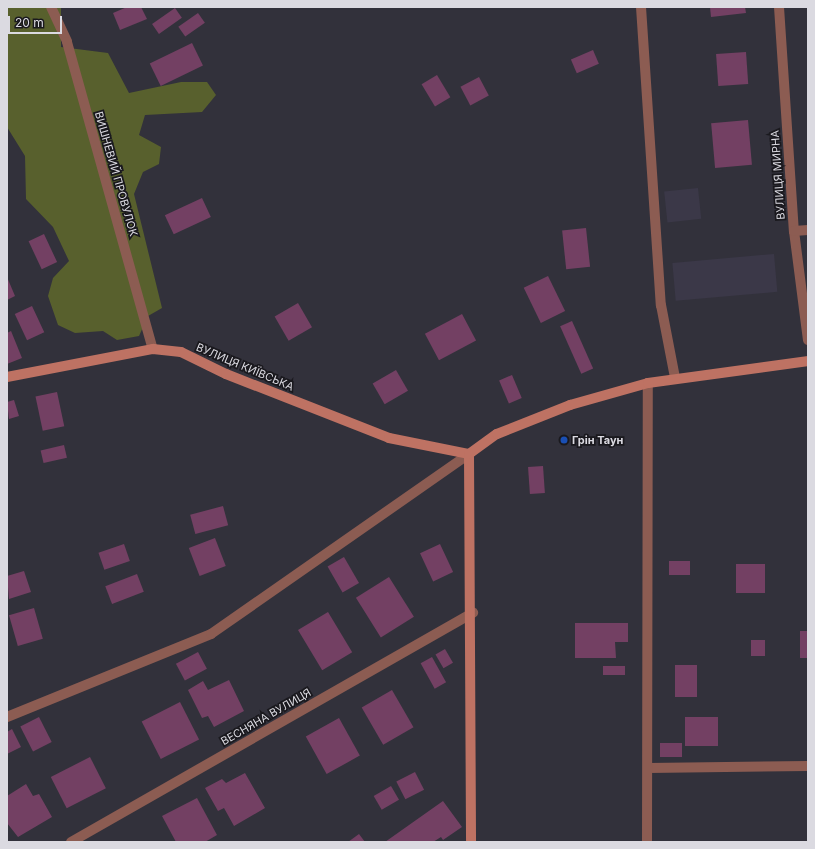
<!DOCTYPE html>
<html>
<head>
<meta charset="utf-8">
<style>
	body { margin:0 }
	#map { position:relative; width:815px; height:849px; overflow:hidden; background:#32313b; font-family:Inter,sans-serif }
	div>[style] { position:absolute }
	.built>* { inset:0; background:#3b3848; transform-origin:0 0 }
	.green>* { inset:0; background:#58602d }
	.building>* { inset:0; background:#734063; transform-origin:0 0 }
	.street>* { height:10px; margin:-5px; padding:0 5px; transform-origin:5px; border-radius:5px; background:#8c5c52 }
	.secondary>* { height:10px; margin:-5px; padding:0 5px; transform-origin:5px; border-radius:5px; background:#be7263 }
	.dots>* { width:11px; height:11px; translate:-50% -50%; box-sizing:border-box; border:2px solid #1a191e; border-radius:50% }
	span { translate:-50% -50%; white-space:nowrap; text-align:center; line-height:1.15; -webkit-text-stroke:3.5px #1a191e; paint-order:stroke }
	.street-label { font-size:11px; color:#dbdae1 }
	.poi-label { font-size:11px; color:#dbdae1; font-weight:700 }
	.left { translate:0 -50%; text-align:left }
	.frame { position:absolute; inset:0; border:8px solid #dbdae1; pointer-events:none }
	.scale { position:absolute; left:8px; top:16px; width:54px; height:18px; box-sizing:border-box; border:2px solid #dbdae1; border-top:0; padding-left:5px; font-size:12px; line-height:14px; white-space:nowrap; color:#dbdae1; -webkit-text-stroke:3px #1a191e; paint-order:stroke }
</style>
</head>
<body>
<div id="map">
	<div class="built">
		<div style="left:698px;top:188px;width:31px;height:34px;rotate:84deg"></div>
		<div style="left:774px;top:254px;width:38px;height:102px;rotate:85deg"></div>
	</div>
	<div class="green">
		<div style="clip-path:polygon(7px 7px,61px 7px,61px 47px,108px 53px,129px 93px,181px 82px,207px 82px,216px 95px,202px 112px,145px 115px,139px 135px,161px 147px,159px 164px,143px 172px,134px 194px,162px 308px,148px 316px,139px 336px,117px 340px,103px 331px,75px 333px,58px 325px,48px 296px,53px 278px,69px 261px,53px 227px,26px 199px,25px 156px,7px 127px)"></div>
	</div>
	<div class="building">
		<div style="clip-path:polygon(127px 7px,141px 7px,147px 19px,120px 30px,113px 13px)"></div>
		<div style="clip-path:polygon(710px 7px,745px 7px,746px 13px,711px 17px)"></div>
		<div style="left:175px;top:8px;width:12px;height:28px;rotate:55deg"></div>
		<div style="left:198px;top:13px;width:12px;height:24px;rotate:55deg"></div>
		<div style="left:192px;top:43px;width:25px;height:47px;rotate:64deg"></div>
		<div style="left:593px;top:50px;width:15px;height:24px;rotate:67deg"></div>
		<div style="left:746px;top:52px;width:32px;height:30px;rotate:86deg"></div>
		<div style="left:437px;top:75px;width:26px;height:18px;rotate:59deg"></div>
		<div style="left:479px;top:77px;width:21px;height:21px;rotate:62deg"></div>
		<div style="left:748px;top:120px;width:45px;height:37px;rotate:85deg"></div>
		<div style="left:202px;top:198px;width:21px;height:41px;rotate:65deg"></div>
		<div style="left:586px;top:228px;width:39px;height:24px;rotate:84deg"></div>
		<div style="left:44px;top:234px;width:31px;height:17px;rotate:65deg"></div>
		<div style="left:548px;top:276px;width:39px;height:27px;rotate:64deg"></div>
		<div style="clip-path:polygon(7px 277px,15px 296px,7px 300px)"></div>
		<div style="left:298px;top:303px;width:28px;height:27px;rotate:60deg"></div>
		<div style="left:32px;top:306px;width:29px;height:19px;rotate:65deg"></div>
		<div style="left:462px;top:314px;width:30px;height:42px;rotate:62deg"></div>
		<div style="left:572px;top:321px;width:52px;height:13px;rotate:66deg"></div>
		<div style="clip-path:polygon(11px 331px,22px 358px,7px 364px,7px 333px)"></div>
		<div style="left:396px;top:370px;width:24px;height:27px;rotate:60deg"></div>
		<div style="left:512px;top:375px;width:25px;height:14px;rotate:67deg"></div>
		<div style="left:57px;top:392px;width:35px;height:22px;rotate:78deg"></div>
		<div style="clip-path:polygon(14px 400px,19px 416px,9px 419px,7px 402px)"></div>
		<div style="left:64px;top:445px;width:13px;height:24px;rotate:77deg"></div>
		<div style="left:543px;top:466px;width:27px;height:15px;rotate:86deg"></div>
		<div style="left:223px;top:506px;width:20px;height:34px;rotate:75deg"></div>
		<div style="left:215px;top:538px;width:30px;height:28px;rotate:69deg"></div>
		<div style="left:124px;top:544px;width:18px;height:27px;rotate:71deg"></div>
		<div style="left:440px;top:544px;width:31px;height:22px;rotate:65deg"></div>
		<div style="left:344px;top:557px;width:30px;height:19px;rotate:60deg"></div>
		<div style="left:669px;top:561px;width:21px;height:14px"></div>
		<div style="left:765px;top:564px;width:29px;height:29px;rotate:90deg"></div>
		<div style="clip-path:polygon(24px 571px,31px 592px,9px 599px,7px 576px)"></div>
		<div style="left:137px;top:574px;width:19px;height:34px;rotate:69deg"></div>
		<div style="left:389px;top:577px;width:47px;height:39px;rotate:58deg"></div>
		<div style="left:34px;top:608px;width:32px;height:26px;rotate:74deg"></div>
		<div style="left:328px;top:612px;width:47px;height:35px;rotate:59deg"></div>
		<div style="clip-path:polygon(575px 623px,628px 623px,628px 642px,615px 642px,616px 658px,575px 658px)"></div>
		<div style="left:800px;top:631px;width:8px;height:27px"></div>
		<div style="left:751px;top:640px;width:14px;height:16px"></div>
		<div style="left:445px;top:649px;width:16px;height:11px;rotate:60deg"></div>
		<div style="left:198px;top:652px;width:19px;height:25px;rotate:62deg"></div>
		<div style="left:432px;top:657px;width:29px;height:13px;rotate:61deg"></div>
		<div style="left:675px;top:665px;width:22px;height:32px"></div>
		<div style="left:603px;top:666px;width:22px;height:9px"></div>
		<div style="clip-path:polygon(229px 680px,244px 711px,214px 727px,208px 716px,202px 718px,188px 690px,203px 681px,208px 690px)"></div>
		<div style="left:392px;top:690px;width:43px;height:35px;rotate:60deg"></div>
		<div style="left:180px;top:702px;width:42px;height:43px;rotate:63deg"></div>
		<div style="left:39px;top:717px;width:28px;height:21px;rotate:63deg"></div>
		<div style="left:685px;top:717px;width:33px;height:29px"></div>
		<div style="left:339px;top:718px;width:43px;height:38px;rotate:61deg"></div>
		<div style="clip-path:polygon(12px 729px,21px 747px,7px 754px,7px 732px)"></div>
		<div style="left:660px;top:743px;width:22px;height:14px"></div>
		<div style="left:90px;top:757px;width:35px;height:44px;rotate:63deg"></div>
		<div style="left:415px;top:772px;width:20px;height:21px;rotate:63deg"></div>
		<div style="clip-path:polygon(245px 773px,265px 808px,234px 826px,224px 808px,218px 811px,205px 788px,222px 779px,226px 783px)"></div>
		<div style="clip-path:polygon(26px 784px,33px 796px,39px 794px,52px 817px,18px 837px,7px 823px,7px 796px)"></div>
		<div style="left:391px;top:786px;width:16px;height:20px;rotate:60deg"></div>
		<div style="clip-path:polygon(197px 798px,217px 835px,205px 842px,176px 842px,162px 816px)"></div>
		<div style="clip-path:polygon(443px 801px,462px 827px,443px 840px,441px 837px,433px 842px,385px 842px)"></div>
		<div style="clip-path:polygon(359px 834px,365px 842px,348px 842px)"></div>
	</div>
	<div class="street">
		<div style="left:51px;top:7px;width:38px;rotate:65deg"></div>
		<div style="left:67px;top:42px;width:319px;rotate:74.4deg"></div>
		<div style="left:641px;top:7px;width:299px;rotate:86.2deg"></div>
		<div style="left:661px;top:305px;width:74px;rotate:79.1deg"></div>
		<div style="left:779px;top:7px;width:225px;rotate:86.2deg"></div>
		<div style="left:794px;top:231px;width:110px;rotate:82.7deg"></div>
		<div style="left:794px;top:231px;width:14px;rotate:-4deg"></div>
		<div style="left:7px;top:717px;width:220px;rotate:-22.1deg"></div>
		<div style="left:211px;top:634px;width:315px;rotate:-34.9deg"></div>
		<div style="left:648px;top:768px;width:160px;rotate:-0.7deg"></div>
		<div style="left:71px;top:842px;width:463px;rotate:-29.7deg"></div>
		<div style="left:647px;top:842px;width:459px;rotate:-89.9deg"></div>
	</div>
	<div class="secondary">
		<div style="left:7px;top:377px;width:149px;rotate:-10.9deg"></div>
		<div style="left:153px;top:349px;width:28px;rotate:6deg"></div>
		<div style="left:181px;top:352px;width:50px;rotate:26.1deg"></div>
		<div style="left:226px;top:374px;width:175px;rotate:21.4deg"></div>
		<div style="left:389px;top:438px;width:82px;rotate:11.3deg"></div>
		<div style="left:469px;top:454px;width:388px;rotate:89.7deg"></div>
		<div style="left:469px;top:454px;width:34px;rotate:-36deg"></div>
		<div style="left:497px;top:434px;width:79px;rotate:-21.7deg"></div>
		<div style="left:570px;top:405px;width:81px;rotate:-15.8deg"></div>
		<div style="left:648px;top:383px;width:162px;rotate:-7.8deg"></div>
	</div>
	<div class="dots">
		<div style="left:564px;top:440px;background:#1a4fb4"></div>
	</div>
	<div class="street-label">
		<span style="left:116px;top:174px;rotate:74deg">ВИШНЕВИЙ ПРОВУЛОК</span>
		<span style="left:778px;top:175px;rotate:-94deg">ВУЛИЦЯ МИРНА</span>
		<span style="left:245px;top:367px;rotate:23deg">ВУЛИЦЯ КИЇВСЬКА</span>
		<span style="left:266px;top:717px;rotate:-30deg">ВЕСНЯНА ВУЛИЦЯ</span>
	</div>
	<div class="poi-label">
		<span class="left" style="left:572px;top:440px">Грін Таун</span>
	</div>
	<div class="frame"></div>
	<div class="scale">20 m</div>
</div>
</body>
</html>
